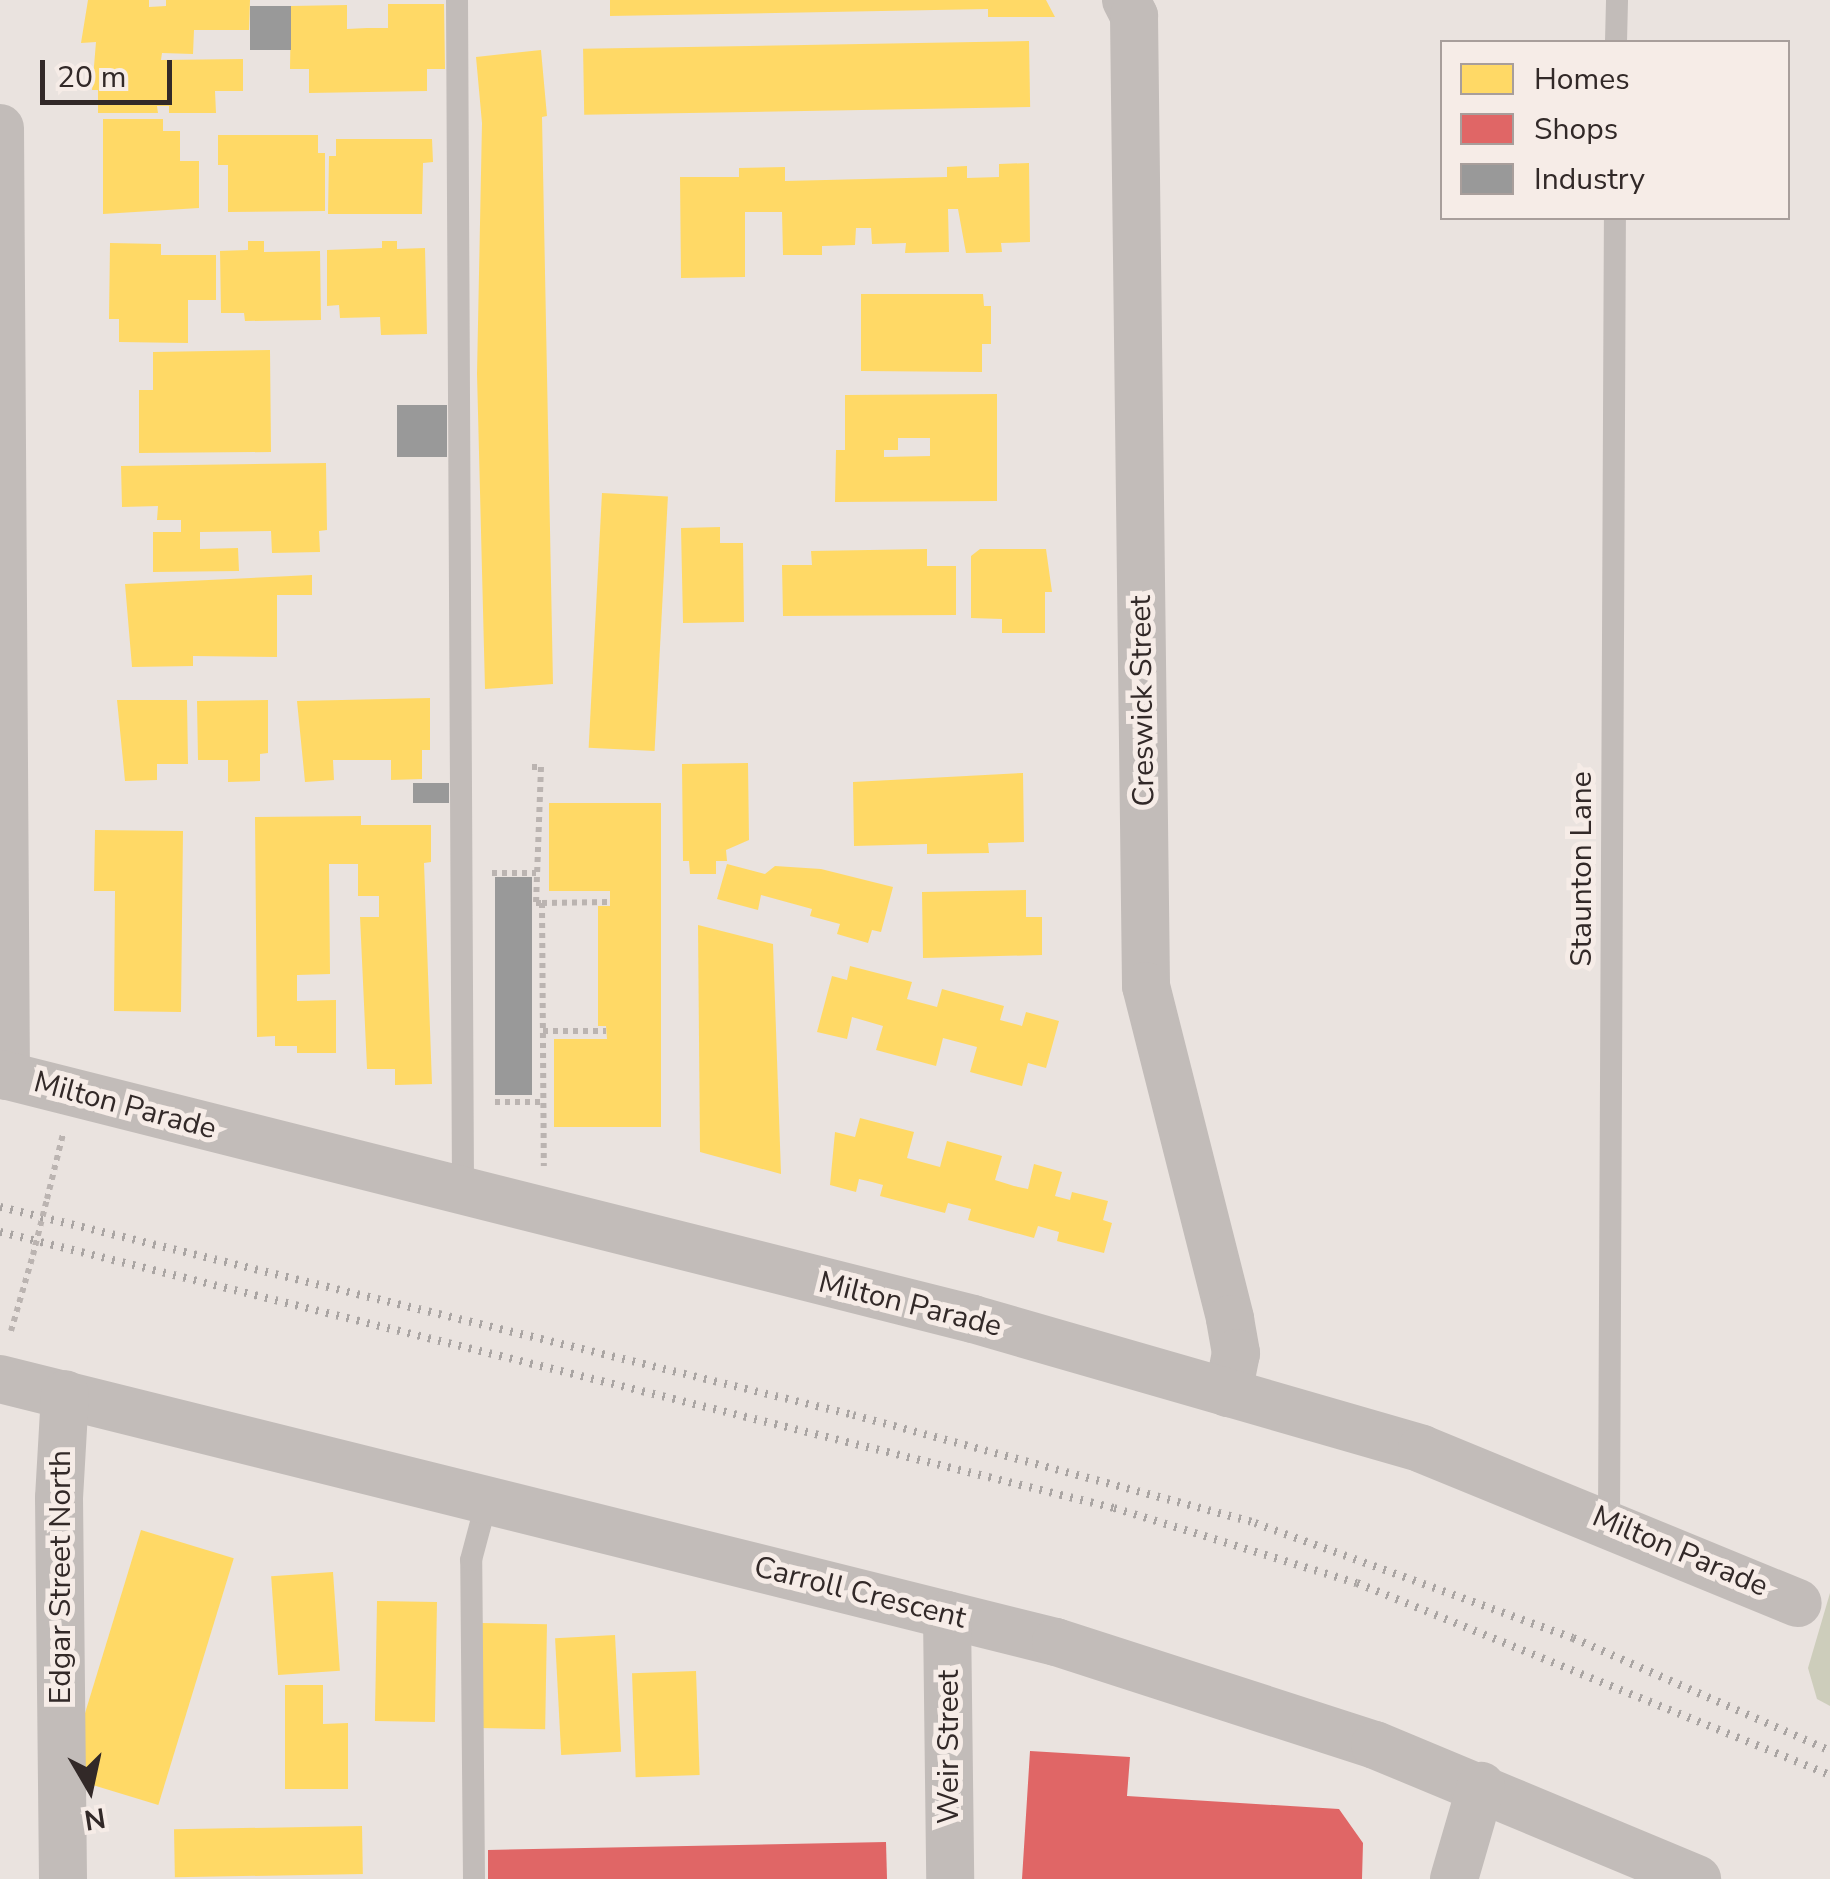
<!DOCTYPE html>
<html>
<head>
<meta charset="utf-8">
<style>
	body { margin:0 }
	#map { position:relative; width:1830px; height:1879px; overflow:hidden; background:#eae3df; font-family:"Nunito Sans",sans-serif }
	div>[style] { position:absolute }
	.green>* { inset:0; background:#cdcdbb }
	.homes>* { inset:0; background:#ffd966; transform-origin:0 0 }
	.shops>* { inset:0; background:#e06666 }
	.industry>* { inset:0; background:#999; transform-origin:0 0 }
	.path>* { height:6px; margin-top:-3px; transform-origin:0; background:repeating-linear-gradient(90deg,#bbb4b1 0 5px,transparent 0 10px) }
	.lane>* { height:22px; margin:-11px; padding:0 11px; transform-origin:11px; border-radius:11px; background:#c2bcb9 }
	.street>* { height:48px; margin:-24px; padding:0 24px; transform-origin:24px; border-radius:24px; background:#c2bcb9 }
	.rail>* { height:8px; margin-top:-4px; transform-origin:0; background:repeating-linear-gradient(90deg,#aaa5a3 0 2.5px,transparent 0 10.5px) }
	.path-bridge>* { height:6px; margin-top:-3px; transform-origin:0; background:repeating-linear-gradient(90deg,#bbb4b1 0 5px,transparent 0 10px) }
	span { translate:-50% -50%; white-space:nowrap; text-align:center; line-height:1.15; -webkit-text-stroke:10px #f6ece7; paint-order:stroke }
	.street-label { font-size:30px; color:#322928 }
	.legend { position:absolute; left:1440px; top:40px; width:350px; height:180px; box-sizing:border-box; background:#f6ece7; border:2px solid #a89e9b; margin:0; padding:12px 18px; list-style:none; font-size:30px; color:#322928 }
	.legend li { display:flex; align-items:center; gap:20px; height:50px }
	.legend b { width:50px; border:2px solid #a89e9b }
	.north { position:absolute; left:40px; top:1739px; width:100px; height:100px; -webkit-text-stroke:8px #f6ece7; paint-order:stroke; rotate:171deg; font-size:28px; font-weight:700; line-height:40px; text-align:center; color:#322928 }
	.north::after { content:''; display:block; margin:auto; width:35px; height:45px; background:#322928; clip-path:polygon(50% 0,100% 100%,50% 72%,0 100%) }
	.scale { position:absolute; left:40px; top:60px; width:132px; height:45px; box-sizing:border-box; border:5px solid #322928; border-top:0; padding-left:12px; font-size:30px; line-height:35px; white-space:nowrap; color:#322928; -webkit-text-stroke:8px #f6ece7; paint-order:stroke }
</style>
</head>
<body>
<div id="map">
	<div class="green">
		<div style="clip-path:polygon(1830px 1593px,1830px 1706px,1817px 1699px,1808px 1668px)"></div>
	</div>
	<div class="homes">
		<div style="clip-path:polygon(88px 0,149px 0,149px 7px,166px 6px,166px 0,250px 0,249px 30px,194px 30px,193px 54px,162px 53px,161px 60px,243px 59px,243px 91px,215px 91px,216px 113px,169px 113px,169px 106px,157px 106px,158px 113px,98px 113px,98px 90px,92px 90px,96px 42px,81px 43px)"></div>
		<div style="clip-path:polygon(610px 0,1046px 0,1055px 17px,988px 17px,988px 9px,610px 16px)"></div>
		<div style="clip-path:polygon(388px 4px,444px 4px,445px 69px,427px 69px,427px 91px,309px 93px,309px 69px,290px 69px,291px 6px,347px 5px,347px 29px,367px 28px,388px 28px)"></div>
		<div style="left:1029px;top:41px;width:66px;height:446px;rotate:89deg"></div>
		<div style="clip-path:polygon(541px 50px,547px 116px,542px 117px,553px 684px,485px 689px,477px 374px,482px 123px,476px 57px)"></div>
		<div style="clip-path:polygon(103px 119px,163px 119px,163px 131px,180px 131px,180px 161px,199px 161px,199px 208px,103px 214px)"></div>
		<div style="clip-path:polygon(218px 135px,318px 135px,318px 153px,325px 153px,325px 211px,228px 212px,228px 165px,218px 165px)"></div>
		<div style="clip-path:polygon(336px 139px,432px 139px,433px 162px,423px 163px,422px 214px,328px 214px,329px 156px,336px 156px)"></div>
		<div style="clip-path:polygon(1029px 163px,1030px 242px,1001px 243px,1002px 252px,966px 253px,958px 209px,948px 209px,949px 252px,905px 253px,906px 243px,872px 244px,871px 228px,856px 228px,855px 245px,822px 246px,822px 255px,783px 255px,782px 212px,745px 212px,745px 277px,681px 278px,680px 177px,739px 177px,739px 168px,785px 167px,785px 181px,947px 177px,947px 167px,967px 166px,967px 178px,999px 177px,999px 164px)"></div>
		<div style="clip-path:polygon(248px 241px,264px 241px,264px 252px,320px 251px,321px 320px,245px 321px,244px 313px,221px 313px,220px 251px,248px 250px)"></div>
		<div style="clip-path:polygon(382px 241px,397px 241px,397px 249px,425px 248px,427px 334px,381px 335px,380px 317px,340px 318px,339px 305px,327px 306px,327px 250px,382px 248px)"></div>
		<div style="clip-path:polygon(110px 243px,161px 244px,161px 255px,216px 255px,216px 300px,188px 300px,188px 343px,119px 342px,119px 319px,109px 319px)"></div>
		<div style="clip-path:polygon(861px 294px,983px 294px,984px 306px,991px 306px,991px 344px,982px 344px,982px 372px,861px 371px)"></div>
		<div style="clip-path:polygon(270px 350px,271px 452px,139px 453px,139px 390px,153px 390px,153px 352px)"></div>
		<div style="clip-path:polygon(evenodd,997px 394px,997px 501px,835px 502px,836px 450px,845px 450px,845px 395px,997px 394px,898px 438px,930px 438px,930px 456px,884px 457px,884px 450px,898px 450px,898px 438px)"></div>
		<div style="clip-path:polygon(326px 463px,327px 530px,319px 531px,320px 552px,272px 553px,271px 531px,200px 532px,200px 549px,238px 548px,239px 571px,153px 572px,153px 532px,181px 532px,181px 520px,157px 520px,158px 506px,122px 507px,121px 466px)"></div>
		<div style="left:602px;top:493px;width:66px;height:255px;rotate:3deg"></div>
		<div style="clip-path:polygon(720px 527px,720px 543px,743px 543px,744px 622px,683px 623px,681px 528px)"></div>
		<div style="clip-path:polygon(927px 549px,927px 566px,956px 566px,956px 615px,783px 616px,782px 565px,812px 565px,811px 551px)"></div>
		<div style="clip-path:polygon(980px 549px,1046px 549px,1052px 592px,1045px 592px,1045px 633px,1002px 633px,1002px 619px,971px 618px,971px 556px)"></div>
		<div style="clip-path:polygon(312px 575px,312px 595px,277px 595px,277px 657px,193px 656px,193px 666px,132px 667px,125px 584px)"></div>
		<div style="clip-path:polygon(430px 698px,430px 750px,422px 750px,422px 779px,391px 780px,391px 760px,333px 760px,334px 780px,305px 782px,297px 701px)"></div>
		<div style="clip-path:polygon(117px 700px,187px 700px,188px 764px,157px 764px,157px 780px,125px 781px)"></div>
		<div style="clip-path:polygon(268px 700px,268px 753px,260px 754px,260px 781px,228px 782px,228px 760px,198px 760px,197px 701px)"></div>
		<div style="clip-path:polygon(748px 763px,749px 840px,726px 850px,727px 861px,716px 861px,716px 874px,690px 874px,689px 861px,683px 861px,682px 764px)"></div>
		<div style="clip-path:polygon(1023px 773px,1024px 842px,988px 843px,989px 853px,927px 854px,927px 844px,854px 846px,853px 782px)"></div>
		<div style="clip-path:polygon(549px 803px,661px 803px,661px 1127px,554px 1127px,554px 1039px,607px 1039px,606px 1026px,598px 1026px,598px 906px,610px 906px,610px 891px,549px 891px)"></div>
		<div style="clip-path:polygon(361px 816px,361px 825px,431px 825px,431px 862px,424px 863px,432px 1084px,395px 1085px,395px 1069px,367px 1069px,360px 917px,379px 917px,379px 896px,358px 896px,358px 864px,329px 864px,330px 974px,297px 975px,297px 1001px,336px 1000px,336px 1053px,297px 1053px,297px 1046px,275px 1046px,275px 1036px,257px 1037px,255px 817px)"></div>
		<div style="clip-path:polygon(95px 830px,183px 831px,181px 1012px,114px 1011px,115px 891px,94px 891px)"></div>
		<div style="clip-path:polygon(727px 864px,765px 874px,775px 866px,821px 869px,893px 887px,881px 932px,872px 930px,868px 943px,837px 934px,840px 924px,810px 916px,812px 909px,761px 895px,758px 910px,717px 899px)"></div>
		<div style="clip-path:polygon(1026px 890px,1026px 917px,1042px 917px,1042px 955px,923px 958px,922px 892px)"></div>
		<div style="clip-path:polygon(698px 925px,773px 944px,781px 1174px,700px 1152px)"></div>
		<div style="clip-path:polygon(850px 966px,912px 982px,907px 999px,937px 1007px,942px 989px,1004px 1006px,1000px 1020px,1015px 1024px,1022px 1026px,1026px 1012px,1059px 1021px,1046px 1068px,1028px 1063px,1022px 1086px,970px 1072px,977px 1047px,943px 1038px,936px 1066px,876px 1050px,883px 1026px,852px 1017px,847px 1039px,817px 1032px,832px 976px,847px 980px)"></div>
		<div style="clip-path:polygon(860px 1118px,914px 1132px,907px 1158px,940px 1167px,947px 1141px,1002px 1156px,995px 1180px,1014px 1186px,1028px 1189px,1034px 1164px,1062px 1172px,1055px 1196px,1070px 1200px,1072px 1192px,1108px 1201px,1103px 1220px,1112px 1223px,1104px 1253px,1057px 1241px,1059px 1232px,1038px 1226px,1034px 1238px,968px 1220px,971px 1209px,948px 1203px,945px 1213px,880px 1196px,883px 1185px,872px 1182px,859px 1179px,856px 1192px,830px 1185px,835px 1132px,855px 1137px)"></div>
		<div style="left:141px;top:1530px;width:97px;height:258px;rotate:17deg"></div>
		<div style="left:333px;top:1572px;width:99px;height:62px;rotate:86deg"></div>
		<div style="left:377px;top:1601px;width:60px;height:120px;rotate:1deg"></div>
		<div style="left:480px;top:1623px;width:67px;height:105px;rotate:1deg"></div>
		<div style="left:615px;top:1635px;width:117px;height:60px;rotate:87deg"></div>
		<div style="left:696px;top:1671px;width:104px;height:64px;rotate:88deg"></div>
		<div style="clip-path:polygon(285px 1685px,323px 1685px,323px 1724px,348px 1723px,348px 1789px,285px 1789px)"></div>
		<div style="left:362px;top:1826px;width:48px;height:188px;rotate:89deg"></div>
	</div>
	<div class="shops">
		<div style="clip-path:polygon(1030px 1751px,1130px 1757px,1127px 1796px,1339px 1809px,1363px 1843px,1362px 1879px,1022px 1879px)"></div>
		<div style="clip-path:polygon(886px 1842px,887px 1879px,488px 1879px,488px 1850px)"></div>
	</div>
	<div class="industry">
		<div style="left:250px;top:6px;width:41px;height:44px"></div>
		<div style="left:447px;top:405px;width:52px;height:50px;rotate:90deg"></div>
		<div style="left:413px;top:783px;width:36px;height:20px"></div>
		<div style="left:532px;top:877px;width:218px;height:37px;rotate:90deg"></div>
	</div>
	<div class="path">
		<div style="left:532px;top:767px;width:9px"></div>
		<div style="left:541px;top:767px;width:136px;rotate:92.1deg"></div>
		<div style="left:536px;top:903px;width:6px"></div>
		<div style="left:542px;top:903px;width:263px;rotate:89.6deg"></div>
		<div style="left:492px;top:873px;width:44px"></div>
		<div style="left:542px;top:903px;width:67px;rotate:-0.9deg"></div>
		<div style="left:543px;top:1031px;width:63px"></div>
		<div style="left:495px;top:1102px;width:49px"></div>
		<div style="left:47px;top:1199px;width:67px;rotate:-76.2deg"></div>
		<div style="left:11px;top:1331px;width:79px;rotate:-73.9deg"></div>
	</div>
	<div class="lane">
		<div style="left:457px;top:0;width:1192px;rotate:89.71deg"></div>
		<div style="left:1616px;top:42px;width:42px;rotate:-88.6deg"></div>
		<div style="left:1609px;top:1521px;width:1303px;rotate:-89.74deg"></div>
		<div style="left:474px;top:1879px;width:319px;rotate:-90.5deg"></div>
		<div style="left:471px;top:1560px;width:62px;rotate:-75.1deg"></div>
	</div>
	<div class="street">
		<div style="left:1126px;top:0;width:18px;rotate:63deg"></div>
		<div style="left:1134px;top:16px;width:970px;rotate:89.29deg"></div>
		<div style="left:1146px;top:986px;width:343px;rotate:75.8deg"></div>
		<div style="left:1230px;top:1319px;width:35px;rotate:80deg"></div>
		<div style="left:1236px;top:1353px;width:41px;rotate:101.3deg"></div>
		<div style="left:0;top:128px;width:948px;rotate:89.64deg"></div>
		<div style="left:0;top:1074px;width:1003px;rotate:14.13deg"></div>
		<div style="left:973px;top:1319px;width:467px;rotate:16.1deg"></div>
		<div style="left:1422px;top:1449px;width:406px;rotate:22.3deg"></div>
		<div style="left:0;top:1379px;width:1088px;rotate:13.99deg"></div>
		<div style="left:1056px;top:1642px;width:335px;rotate:17.9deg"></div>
		<div style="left:1375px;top:1745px;width:349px;rotate:22.6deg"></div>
		<div style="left:947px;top:1615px;width:264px;rotate:89.3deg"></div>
		<div style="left:63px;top:1879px;width:381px;rotate:-90.6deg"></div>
		<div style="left:59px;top:1498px;width:104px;rotate:-86.7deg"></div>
		<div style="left:1454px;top:1879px;width:97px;rotate:-73.8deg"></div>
	</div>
	<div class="rail">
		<div style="left:0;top:1207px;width:878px;rotate:13.7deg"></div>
		<div style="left:853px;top:1415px;width:416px;rotate:15deg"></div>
		<div style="left:1255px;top:1523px;width:338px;rotate:19.9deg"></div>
		<div style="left:1573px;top:1638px;width:281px;rotate:23.7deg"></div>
		<div style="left:0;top:1232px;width:1148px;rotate:13.92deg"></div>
		<div style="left:1114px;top:1508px;width:254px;rotate:17.2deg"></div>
		<div style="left:1357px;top:1583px;width:510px;rotate:22.09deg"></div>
	</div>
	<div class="path-bridge">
		<div style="left:33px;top:1255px;width:58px;rotate:-76deg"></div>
	</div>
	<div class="street-label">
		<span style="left:1143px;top:701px;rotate:-91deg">Creswick Street</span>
		<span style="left:1582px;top:869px;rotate:-90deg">Staunton Lane</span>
		<span style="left:125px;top:1106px;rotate:15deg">Milton Parade</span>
		<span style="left:910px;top:1305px;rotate:14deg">Milton Parade</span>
		<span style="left:1680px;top:1552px;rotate:23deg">Milton Parade</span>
		<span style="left:61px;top:1577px;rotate:-90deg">Edgar Street North</span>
		<span style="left:860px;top:1593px;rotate:14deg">Carroll Crescent</span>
		<span style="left:949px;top:1747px;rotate:-90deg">Weir Street</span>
	</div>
	<ul class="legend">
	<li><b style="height:28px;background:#ffd966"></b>Homes</li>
	<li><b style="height:28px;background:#e06666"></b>Shops</li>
	<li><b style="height:28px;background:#999"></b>Industry</li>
	</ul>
	<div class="north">N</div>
	<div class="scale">20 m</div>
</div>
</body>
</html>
